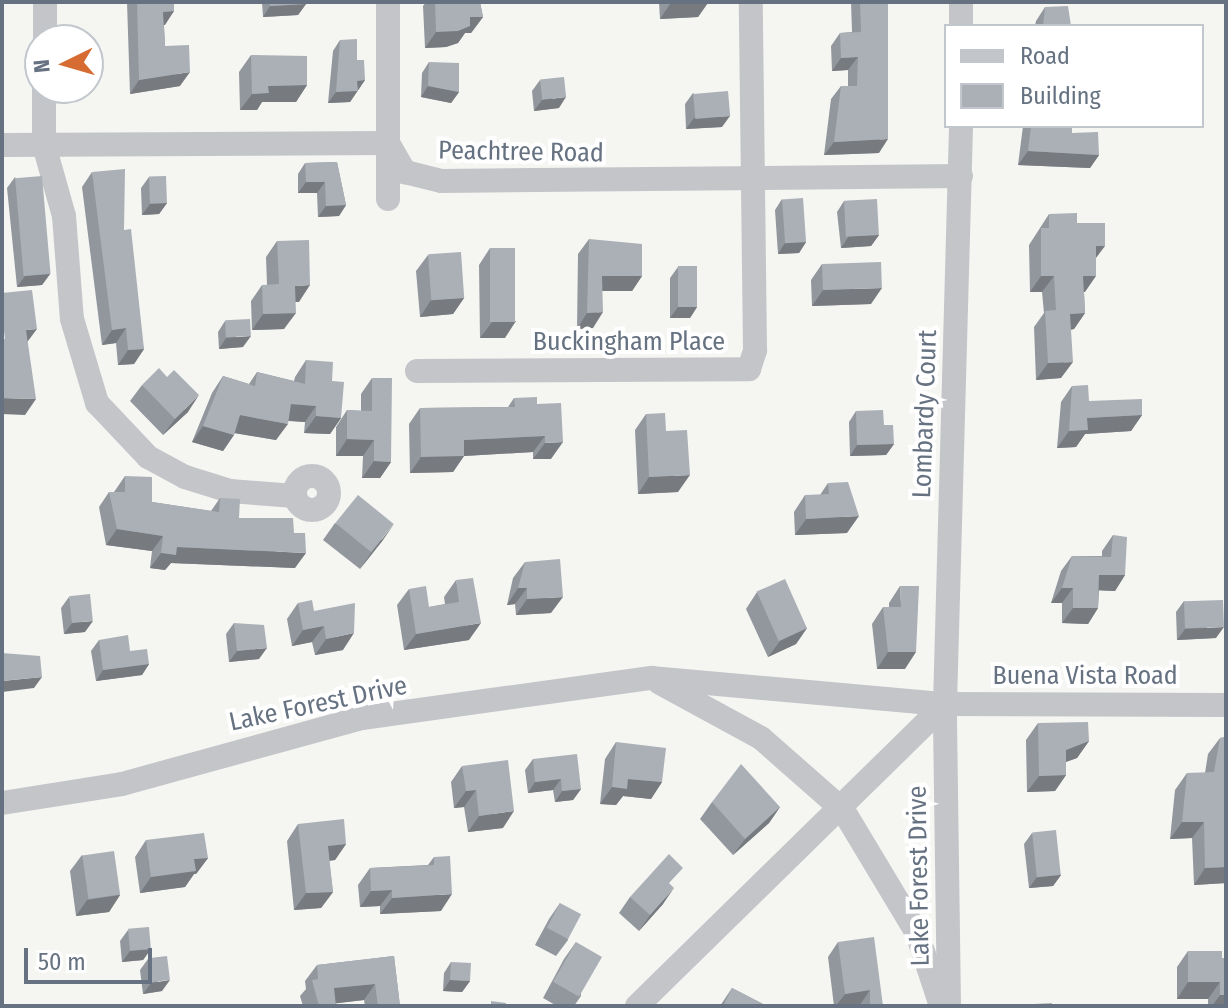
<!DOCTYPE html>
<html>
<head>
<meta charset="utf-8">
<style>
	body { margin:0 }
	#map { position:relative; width:1228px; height:1008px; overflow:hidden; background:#f5f5f2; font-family:"Fira Sans Condensed",sans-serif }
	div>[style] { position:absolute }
	.minor>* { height:24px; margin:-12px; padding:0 12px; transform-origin:12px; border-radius:12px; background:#c3c5c9 }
	.minor>.ring { margin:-12px; padding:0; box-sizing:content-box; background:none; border:24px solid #c3c5c9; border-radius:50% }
	.wall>* { inset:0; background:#92979d }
	.shaded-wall>* { inset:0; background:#777b7f }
	.building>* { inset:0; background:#aab0b6; transform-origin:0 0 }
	span { translate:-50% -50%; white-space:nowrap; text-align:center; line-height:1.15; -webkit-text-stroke:8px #fff; paint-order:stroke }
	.street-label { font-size:26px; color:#667281 }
	.frame { position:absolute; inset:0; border:4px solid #667281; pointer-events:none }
	.legend { position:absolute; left:944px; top:24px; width:260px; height:104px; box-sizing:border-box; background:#fff; border:2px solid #c2c7cd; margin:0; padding:10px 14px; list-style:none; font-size:24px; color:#667281 }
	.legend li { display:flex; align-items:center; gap:16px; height:40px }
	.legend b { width:40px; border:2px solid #c2c7cd }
	.north { position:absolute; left:24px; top:24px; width:80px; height:80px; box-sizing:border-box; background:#fff; border:2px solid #c2c7cd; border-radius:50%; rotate:265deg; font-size:22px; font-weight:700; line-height:32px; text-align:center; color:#667281 }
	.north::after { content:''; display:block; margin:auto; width:28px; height:36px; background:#d66c31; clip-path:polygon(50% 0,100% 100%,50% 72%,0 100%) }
	.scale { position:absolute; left:24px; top:948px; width:128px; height:36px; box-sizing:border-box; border:4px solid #667281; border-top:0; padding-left:10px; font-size:24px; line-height:28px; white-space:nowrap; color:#667281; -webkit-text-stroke:6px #fff; paint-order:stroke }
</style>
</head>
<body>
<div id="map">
	<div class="minor">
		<div style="left:961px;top:26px;width:24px;rotate:-90deg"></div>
		<div style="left:45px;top:40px;width:38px;rotate:-90deg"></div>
		<div style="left:44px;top:88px;width:57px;rotate:90deg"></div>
		<div style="left:44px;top:145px;width:74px;rotate:74.3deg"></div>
		<div style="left:64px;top:216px;width:103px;rotate:85.6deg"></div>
		<div style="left:72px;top:319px;width:88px;rotate:73.4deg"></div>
		<div style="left:97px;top:403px;width:74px;rotate:46.6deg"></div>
		<div style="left:148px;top:457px;width:42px;rotate:28.4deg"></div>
		<div style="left:185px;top:477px;width:47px;rotate:17.3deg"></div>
		<div style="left:230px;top:491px;width:65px;rotate:4.4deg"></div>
		<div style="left:2px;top:145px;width:386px;rotate:-0.3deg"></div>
		<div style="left:388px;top:143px;width:34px;rotate:60deg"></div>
		<div style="left:405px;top:172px;width:37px;rotate:14deg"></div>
		<div style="left:441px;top:181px;width:520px;rotate:-0.55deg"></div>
		<div style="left:388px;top:199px;width:197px;rotate:-90deg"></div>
		<div style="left:417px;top:371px;width:332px;rotate:-0.3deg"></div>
		<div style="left:749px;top:369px;width:20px;rotate:-72deg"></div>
		<div style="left:755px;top:350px;width:348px;rotate:-90.7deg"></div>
		<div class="ring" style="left:295px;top:476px;width:10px;height:10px"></div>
		<div style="left:660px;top:683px;width:115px;rotate:28.6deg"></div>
		<div style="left:761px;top:738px;width:109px;rotate:41.3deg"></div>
		<div style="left:843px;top:810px;width:144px;rotate:59deg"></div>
		<div style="left:917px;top:933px;width:77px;rotate:71.8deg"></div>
		<div style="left:2px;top:803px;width:121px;rotate:-9deg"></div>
		<div style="left:122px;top:784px;width:249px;rotate:-15.4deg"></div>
		<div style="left:362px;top:718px;width:292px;rotate:-7.9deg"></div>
		<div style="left:651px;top:678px;width:295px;rotate:5.1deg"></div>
		<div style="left:945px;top:704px;width:281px;rotate:0.2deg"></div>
		<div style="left:637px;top:1006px;width:431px;rotate:-44.4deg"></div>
		<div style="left:949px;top:1006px;width:302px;rotate:-90.8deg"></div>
		<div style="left:945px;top:704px;width:578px;rotate:-88.41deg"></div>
	</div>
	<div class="wall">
		<div style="clip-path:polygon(127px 2px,174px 2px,174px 11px,164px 25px,165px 46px,180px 86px,130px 94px)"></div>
		<div style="clip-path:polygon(262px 2px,305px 2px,306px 4px,298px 15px,263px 17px)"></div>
		<div style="clip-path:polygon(426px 2px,480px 2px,483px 17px,471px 33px,465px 33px,458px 43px,446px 47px,425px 48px,423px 6px)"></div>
		<div style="clip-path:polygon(659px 2px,708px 2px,698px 17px,660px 19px)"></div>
		<div style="clip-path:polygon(851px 2px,888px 2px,879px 153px,824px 155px,831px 99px,841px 86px,848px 86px,848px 70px,832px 71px,831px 46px,840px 33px,852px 32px)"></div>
		<div style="clip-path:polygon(1045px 7px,1071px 26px,1035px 26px,1036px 21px)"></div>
		<div style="clip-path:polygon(340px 40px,357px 60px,365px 80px,350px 102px,328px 103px,333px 51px)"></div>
		<div style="clip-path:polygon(251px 55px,307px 85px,296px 102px,262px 102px,257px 110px,240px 110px,239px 72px)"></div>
		<div style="clip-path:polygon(429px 62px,459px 92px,451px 103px,421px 97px,422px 73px)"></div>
		<div style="clip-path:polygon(540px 80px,559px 108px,534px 111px,532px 91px)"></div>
		<div style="clip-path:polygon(693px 93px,722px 127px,686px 129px,685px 104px)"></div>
		<div style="clip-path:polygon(1023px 126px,1072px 126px,1072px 133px,1099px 155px,1090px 168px,1018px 165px)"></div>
		<div style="clip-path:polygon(337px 162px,346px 205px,339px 216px,318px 217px,317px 193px,298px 193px,298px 174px,305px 163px)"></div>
		<div style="clip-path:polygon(92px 172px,144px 349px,134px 364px,118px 365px,116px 343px,102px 345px,82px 187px)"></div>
		<div style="clip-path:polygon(15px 177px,50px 274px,42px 285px,17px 287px,7px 188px)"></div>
		<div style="clip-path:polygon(149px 177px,167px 203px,159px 214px,142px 215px,141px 188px)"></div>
		<div style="clip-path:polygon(782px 199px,806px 242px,799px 253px,778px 254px,775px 210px)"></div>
		<div style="clip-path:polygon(844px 201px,879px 235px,871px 246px,841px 248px,837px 212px)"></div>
		<div style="clip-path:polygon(1049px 214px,1077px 223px,1096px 259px,1084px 292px,1085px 313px,1074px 329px,1071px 330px,1061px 378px,1036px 380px,1034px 327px,1044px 313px,1042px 292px,1030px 292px,1029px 245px)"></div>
		<div style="clip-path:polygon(589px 239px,642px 276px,632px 291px,602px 291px,593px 328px,577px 329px,578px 254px)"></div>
		<div style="clip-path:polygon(277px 241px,299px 302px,295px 302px,284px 329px,252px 330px,251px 301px,262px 285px,267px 285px,266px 257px)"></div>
		<div style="clip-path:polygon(490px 248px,505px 338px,480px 338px,479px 265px)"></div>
		<div style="clip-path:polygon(428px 255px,464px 298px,453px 314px,420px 317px,416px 271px)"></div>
		<div style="clip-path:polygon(822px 264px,871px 304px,812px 306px,811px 280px)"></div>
		<div style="clip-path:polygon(678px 267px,697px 307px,690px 318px,670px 318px,670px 278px)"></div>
		<div style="clip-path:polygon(225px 321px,243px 347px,219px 349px,218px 332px)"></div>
		<div style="clip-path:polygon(306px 360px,332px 381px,341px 418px,330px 434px,304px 433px,305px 422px,288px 421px,276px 440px,235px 433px,223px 451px,192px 442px,212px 393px,223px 376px,249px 384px,257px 372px,294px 381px,295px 377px)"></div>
		<div style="clip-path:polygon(372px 378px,391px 462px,380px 478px,362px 478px,363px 456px,336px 456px,336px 427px,347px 410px,361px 411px,361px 394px)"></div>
		<div style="clip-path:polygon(142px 385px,188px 412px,163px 435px,130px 401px)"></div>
		<div style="clip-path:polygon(1072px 386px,1089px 401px,1142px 415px,1131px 431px,1085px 434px,1076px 447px,1057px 448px,1061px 402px)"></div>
		<div style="clip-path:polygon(514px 398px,537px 404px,551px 459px,533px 459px,533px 452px,464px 456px,453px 472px,410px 473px,409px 424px,420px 408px,508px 407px)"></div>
		<div style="clip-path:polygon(856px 411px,894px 444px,886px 455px,850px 456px,849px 422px)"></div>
		<div style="clip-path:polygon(646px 414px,666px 431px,678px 492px,638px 494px,635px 430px)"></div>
		<div style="clip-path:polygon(125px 476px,152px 502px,211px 511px,220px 498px,239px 518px,295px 568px,171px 563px,165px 570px,150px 568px,152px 551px,106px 545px,99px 507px,109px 492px,114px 492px)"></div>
		<div style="clip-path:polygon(828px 483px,847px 533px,795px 535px,794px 512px,805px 495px,820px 495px)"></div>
		<div style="clip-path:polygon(335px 523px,383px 540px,360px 569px,323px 540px)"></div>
		<div style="clip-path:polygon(1113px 535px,1125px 575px,1115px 591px,1099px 590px,1098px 608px,1088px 624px,1062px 623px,1062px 603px,1051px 603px,1061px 571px,1072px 556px,1102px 556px,1102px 551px)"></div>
		<div style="clip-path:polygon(525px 562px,551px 613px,516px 615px,515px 604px,507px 605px,513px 578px)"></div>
		<div style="clip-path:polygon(456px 580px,469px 640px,404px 650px,397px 605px,409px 589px,429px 607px,445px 604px,444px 597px)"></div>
		<div style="clip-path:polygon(900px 586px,905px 669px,877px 669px,872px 624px,883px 607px,889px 607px,889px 603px)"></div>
		<div style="clip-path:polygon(757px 592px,807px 628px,796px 644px,768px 657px,746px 609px)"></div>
		<div style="clip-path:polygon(69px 597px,85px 632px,64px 634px,61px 608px)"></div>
		<div style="clip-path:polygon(1184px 601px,1216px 638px,1177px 640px,1176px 612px)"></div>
		<div style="clip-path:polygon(298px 603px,314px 611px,343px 650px,315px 655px,312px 642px,292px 646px,287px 619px)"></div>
		<div style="clip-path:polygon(234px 623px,259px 659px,229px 662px,226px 634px)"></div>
		<div style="clip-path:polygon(99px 640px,130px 651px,149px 664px,142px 675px,96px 681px,91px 651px)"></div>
		<div style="clip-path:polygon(1038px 723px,1089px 741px,1077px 758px,1066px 762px,1066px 775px,1055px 791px,1027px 792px,1026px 740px)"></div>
		<div style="clip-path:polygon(1226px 737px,1226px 883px,1194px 885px,1192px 838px,1170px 839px,1175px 790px,1187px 773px,1205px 773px,1208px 754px,1220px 738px)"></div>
		<div style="clip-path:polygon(616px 742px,662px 782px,651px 799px,623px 796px,616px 805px,600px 804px,605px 759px)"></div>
		<div style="clip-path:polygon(533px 759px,581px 789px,573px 800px,555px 802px,553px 790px,528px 793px,525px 770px)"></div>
		<div style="clip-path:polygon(462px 766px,503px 828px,468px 832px,464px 807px,454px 808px,451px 782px)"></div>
		<div style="clip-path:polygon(712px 802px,780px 807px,769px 823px,733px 855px,700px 819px)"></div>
		<div style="clip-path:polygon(298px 824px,346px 844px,335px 860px,329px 861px,333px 892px,321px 908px,294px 910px,287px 841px)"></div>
		<div style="clip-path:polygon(1032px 833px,1061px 875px,1053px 886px,1029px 888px,1024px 844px)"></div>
		<div style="clip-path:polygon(146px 840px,208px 858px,196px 874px,194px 874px,185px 887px,140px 893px,135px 857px)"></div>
		<div style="clip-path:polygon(82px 855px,120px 895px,109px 912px,76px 916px,70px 871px)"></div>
		<div style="clip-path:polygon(434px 857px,441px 911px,380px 914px,380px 906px,360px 907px,358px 885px,370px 868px,428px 865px)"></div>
		<div style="clip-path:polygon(671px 885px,663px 904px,639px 931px,619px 913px,630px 897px)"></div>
		<div style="clip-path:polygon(560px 903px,568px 940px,556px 956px,535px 945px,549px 919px)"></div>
		<div style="clip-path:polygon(128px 930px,151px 949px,143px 960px,122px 962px,120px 941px)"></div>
		<div style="clip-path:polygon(576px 942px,581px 996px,574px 1006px,557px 1006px,543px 998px,564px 959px)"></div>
		<div style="clip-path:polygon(838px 942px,883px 1006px,834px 1006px,828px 957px)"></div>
		<div style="clip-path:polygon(1188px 951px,1222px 958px,1226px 1006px,1208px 1006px,1208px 999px,1177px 999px,1177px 967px)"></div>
		<div style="clip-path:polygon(394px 956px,400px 1006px,365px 1006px,364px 1000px,336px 1003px,336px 1006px,303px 1006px,300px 996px,306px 989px,305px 981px,317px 965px)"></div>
		<div style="clip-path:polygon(148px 959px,162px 991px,143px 994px,140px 970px)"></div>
		<div style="clip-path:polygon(451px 962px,470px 981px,462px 992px,443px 991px,444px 973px)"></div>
		<div style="clip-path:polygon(732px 988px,767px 1006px,720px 1006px)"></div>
	</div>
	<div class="shaded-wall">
		<div style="clip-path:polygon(708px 3px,698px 17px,660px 19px,670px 4px)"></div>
		<div style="clip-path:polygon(306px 4px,298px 15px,263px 17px,270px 6px)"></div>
		<div style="clip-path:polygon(174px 11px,165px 25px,153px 26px,163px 12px)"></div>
		<div style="clip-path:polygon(470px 17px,483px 17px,471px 33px,465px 33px,458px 43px,446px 47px,425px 48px,436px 32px)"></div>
		<div style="clip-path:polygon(858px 57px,848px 70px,832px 71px,841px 58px)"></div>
		<div style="clip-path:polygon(190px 72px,180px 86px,130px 94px,139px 80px)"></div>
		<div style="clip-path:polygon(365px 80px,350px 102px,328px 103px,336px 92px,357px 81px)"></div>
		<div style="clip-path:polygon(307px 85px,296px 102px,262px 102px,257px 110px,240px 110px,252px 94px,268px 86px)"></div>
		<div style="clip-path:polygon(428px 86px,459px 92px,451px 103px,421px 97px)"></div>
		<div style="clip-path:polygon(566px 97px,559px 108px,534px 111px,542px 100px)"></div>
		<div style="clip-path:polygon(730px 116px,722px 127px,686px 129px,694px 118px)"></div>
		<div style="clip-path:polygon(888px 139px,879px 153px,824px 155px,834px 142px)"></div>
		<div style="clip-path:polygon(1028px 151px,1099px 155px,1090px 168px,1018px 165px)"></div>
		<div style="clip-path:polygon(306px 182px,325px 182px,317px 193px,298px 193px)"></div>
		<div style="clip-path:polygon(167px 203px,159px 214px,142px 215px,150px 204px)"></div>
		<div style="clip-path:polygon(346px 205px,339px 216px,318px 217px,326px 206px)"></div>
		<div style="clip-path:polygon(879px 235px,871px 246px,841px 248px,849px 236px)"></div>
		<div style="clip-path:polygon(806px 242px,799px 253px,778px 254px,785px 243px)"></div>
		<div style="clip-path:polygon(1096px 246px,1105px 246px,1093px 262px)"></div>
		<div style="clip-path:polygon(50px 274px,42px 285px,17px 287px,25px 276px)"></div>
		<div style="clip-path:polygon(602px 276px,642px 276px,632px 291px,591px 291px)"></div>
		<div style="clip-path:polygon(1041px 276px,1054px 276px,1042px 292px,1030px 292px)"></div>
		<div style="clip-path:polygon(1083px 276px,1096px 276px,1085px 292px,1072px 292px)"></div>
		<div style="clip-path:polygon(310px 285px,299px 302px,283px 302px,295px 286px)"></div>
		<div style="clip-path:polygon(882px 288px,871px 304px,812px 306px,823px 290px)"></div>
		<div style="clip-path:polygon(464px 298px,453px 314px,420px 317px,431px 300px)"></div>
		<div style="clip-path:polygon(678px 307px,697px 307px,690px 318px,670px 318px)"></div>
		<div style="clip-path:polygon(603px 312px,593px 328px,577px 329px,587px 313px)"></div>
		<div style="clip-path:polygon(296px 313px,284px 329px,252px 330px,263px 314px)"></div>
		<div style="clip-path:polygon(1085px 313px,1074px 329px,1059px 330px,1070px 314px)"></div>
		<div style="clip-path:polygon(516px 321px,505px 338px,480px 338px,492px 322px)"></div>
		<div style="clip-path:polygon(126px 328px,116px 343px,102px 345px,112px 330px)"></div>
		<div style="clip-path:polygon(37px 329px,25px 345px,26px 330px)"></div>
		<div style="clip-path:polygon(251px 336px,243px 347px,219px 349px,226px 338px)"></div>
		<div style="clip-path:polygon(144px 349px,134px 364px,118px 365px,128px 350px)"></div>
		<div style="clip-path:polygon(1073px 362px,1061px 378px,1036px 380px,1048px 363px)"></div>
		<div style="clip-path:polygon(199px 395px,188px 412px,163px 435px,175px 419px)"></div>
		<div style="clip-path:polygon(2px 398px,36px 399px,25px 415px,2px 414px)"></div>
		<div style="clip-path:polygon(291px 404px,316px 406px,305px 422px,280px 420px)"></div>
		<div style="clip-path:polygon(240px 415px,288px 424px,276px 440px,228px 432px)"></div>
		<div style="clip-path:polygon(1142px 415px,1131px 431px,1085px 434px,1076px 447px,1057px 448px,1069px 431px,1087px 418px)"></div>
		<div style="clip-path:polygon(316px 416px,341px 418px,330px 434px,304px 433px)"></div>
		<div style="clip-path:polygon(203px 426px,234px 435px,223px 451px,192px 442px)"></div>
		<div style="clip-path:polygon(545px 436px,533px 452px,464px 456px,453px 472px,410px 473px,421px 457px,464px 440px)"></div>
		<div style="clip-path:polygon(347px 439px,374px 440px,363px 456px,336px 456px)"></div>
		<div style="clip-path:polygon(563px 442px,551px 459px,533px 459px,545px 443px)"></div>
		<div style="clip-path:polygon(894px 444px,886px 455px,850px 456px,857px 445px)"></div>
		<div style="clip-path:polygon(374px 461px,391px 462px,380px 478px,362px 478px)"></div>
		<div style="clip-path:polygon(690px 475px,678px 492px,638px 494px,649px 477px)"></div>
		<div style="clip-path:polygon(859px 516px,847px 533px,795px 535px,806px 519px)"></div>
		<div style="clip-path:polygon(394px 524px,383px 540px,360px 569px,371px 553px)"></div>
		<div style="clip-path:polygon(117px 529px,163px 536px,152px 551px,106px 545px)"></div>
		<div style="clip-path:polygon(177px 547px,306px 553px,295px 568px,171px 563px,165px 570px,150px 568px,161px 553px)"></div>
		<div style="clip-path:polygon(1099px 575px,1125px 575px,1115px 591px,1088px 590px)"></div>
		<div style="clip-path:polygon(518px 588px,527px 588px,515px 604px,507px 605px)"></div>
		<div style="clip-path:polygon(1062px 588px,1073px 588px,1062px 603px,1051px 603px)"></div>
		<div style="clip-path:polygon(563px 597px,551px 613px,516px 615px,527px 599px)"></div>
		<div style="clip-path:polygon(1073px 608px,1098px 608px,1088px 624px,1062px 623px)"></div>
		<div style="clip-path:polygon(93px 621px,85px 632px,64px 634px,72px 623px)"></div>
		<div style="clip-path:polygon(481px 623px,469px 640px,404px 650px,416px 634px)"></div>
		<div style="clip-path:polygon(324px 626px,312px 642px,292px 646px,303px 630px)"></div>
		<div style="clip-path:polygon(1224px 627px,1216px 638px,1177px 640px,1185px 629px)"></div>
		<div style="clip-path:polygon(807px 628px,796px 644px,768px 657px,780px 641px)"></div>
		<div style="clip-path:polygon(354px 633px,343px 650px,315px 655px,326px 639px)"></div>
		<div style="clip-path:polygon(267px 648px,259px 659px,229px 662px,237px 651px)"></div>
		<div style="clip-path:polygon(888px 652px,916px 652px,905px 669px,877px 669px)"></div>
		<div style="clip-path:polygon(149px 664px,142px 675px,96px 681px,103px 670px)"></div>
		<div style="clip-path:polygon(42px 677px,34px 688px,2px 692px,2px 681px)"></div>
		<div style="clip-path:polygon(1089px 741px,1077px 758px,1054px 766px,1066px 750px)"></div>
		<div style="clip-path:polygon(1066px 775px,1055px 791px,1027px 792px,1039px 776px)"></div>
		<div style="clip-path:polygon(561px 779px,553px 790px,528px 793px,535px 782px)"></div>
		<div style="clip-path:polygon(628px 779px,662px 782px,651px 799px,623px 796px,616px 805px,600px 804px,612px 787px)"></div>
		<div style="clip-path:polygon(581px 789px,573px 800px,555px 802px,562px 791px)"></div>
		<div style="clip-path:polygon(476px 790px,464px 807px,454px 808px,466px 791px)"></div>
		<div style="clip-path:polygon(780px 807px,769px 823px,733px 855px,745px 839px)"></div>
		<div style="clip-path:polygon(514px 811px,503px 828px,468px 832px,479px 816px)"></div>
		<div style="clip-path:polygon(1182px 822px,1204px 822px,1192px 838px,1170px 839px)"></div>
		<div style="clip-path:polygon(346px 844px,335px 860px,316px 862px,328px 846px)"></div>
		<div style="clip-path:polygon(208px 858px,196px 874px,194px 874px,185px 887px,140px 893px,151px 877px,194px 859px)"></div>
		<div style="clip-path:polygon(1226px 867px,1226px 883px,1194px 885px,1205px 868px)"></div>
		<div style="clip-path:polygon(1061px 875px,1053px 886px,1029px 888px,1037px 877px)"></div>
		<div style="clip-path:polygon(674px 888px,663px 904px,639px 931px,650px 915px)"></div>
		<div style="clip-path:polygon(392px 890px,380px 906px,360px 907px,371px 891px)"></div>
		<div style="clip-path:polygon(333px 892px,321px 908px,294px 910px,306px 893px)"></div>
		<div style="clip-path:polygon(452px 894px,441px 911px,380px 914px,392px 898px)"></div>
		<div style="clip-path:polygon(120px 895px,109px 912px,76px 916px,87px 900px)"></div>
		<div style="clip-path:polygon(151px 949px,143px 960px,122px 962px,130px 951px)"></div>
		<div style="clip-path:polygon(170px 980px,162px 991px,143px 994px,151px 983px)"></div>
		<div style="clip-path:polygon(450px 980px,470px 981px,462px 992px,443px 991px)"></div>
		<div style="clip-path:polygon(1188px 982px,1220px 982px,1208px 999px,1177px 999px)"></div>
		<div style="clip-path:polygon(375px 984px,364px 1000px,323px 1005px,334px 988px)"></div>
		<div style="clip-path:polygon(870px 990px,859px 1006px,836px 1006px,845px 994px)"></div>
		<div style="clip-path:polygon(1220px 995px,1226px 995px,1226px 1006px,1212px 1006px)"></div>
	</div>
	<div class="building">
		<div style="clip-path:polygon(137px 2px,174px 2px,174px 11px,163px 12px,165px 46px,189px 45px,190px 72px,139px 80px)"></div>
		<div style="clip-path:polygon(270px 2px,305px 2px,306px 4px,270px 6px)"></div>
		<div style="clip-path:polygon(435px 2px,480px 2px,483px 17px,470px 17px,470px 26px,458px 31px,436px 32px)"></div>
		<div style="clip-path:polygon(670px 2px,708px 2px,708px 3px,670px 4px)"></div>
		<div style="clip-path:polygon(860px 2px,888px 2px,888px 139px,834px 142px,841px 86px,857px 86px,858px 57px,841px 58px,840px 33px,861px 32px)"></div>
		<div style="clip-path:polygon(1068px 6px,1071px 26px,1043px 26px,1045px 7px)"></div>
		<div style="clip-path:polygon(357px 39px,357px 60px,364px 60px,365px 80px,357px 81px,358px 91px,336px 92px,340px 40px)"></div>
		<div style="clip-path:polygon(251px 55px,307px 56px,307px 85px,268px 86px,269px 93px,252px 94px)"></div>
		<div style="clip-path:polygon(429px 62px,459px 63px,459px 92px,428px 86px)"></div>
		<div style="left:564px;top:77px;width:20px;height:24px;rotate:84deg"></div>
		<div style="left:728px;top:91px;width:25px;height:35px;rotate:85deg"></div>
		<div style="clip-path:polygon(1031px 126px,1072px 126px,1072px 133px,1098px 132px,1099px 155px,1028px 151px)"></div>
		<div style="clip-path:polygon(337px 162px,346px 205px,326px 206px,325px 182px,306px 182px,305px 163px)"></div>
		<div style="clip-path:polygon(125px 169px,124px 230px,131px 229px,144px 349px,128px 350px,126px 328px,112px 330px,92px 172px)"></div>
		<div style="left:42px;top:176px;width:98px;height:27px;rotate:85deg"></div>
		<div style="left:166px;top:176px;width:27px;height:17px;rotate:88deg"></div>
		<div style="left:803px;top:198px;width:44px;height:21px;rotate:86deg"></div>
		<div style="left:877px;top:199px;width:36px;height:33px;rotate:87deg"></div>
		<div style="clip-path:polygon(1077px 213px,1077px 223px,1105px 223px,1105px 246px,1096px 246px,1096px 276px,1083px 276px,1085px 313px,1070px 314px,1073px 362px,1048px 363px,1045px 311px,1056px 310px,1054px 276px,1041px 276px,1041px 228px,1049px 228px,1049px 214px)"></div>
		<div style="clip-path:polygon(589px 239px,642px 244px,642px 276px,602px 276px,603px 312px,587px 313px)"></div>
		<div style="clip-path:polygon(309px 240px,310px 285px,295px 286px,296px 313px,263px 314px,262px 285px,279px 284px,277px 241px)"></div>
		<div style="left:490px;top:248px;width:25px;height:74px"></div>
		<div style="left:461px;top:252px;width:46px;height:33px;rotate:86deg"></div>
		<div style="left:881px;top:262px;width:26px;height:59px;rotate:88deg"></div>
		<div style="left:697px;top:266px;width:41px;height:19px;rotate:90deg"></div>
		<div style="clip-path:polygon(32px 290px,37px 329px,26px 330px,36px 399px,2px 398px,2px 339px,5px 339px,2px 315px,2px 293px)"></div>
		<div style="left:250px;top:319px;width:17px;height:25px;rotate:87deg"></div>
		<div style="clip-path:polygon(306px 360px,333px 362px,332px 381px,344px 382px,341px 418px,316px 416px,316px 406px,291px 404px,288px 424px,240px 415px,234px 435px,203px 426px,223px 376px,255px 386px,257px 372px,305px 384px)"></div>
		<div style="clip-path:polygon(159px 368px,167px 377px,174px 370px,199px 395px,175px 419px,142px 385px)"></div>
		<div style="clip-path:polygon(372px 378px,392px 378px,391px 462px,374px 461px,374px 440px,347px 439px,347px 410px,372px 411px)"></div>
		<div style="clip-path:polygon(1088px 385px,1089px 401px,1142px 399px,1142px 415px,1087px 418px,1088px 430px,1069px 431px,1072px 386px)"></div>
		<div style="clip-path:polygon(537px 397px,537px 404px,561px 403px,563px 442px,545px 443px,545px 436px,464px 440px,464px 456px,421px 457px,420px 408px,515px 407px,514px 398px)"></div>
		<div style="clip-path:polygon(883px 410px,884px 425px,893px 425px,894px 444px,857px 445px,856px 411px)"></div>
		<div style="clip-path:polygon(665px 413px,666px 431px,687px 430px,690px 475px,649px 477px,646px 414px)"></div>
		<div style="clip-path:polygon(125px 476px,152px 477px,152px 502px,219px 512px,220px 498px,240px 499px,239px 518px,293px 518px,294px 533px,305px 533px,306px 553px,177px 547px,176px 555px,161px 553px,163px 536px,117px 529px,109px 492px,125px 492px)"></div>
		<div style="clip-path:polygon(848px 482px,859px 516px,806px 519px,805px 495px,829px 494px,828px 483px)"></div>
		<div style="left:358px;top:495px;width:46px;height:36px;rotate:39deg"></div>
		<div style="clip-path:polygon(1113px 535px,1127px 537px,1125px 575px,1099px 575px,1098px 608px,1073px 608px,1073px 588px,1062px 588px,1072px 556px,1111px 557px)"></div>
		<div style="clip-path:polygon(560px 559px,563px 597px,527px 599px,527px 588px,518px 588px,525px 562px)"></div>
		<div style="clip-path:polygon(473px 578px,481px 623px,416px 634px,409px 589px,426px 586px,429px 607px,459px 602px,456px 580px)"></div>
		<div style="left:785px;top:579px;width:54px;height:31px;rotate:66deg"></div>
		<div style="clip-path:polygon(900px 586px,919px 586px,916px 652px,888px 652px,883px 607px,901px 607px)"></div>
		<div style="left:90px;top:594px;width:27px;height:21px;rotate:84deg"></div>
		<div style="clip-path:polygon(312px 600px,314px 611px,355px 603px,354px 633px,326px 639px,324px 626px,303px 630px,298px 603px)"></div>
		<div style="left:1223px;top:600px;width:27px;height:39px;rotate:88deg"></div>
		<div style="clip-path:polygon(234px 623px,264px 625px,267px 648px,237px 651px)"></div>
		<div style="clip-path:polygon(128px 635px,130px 651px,147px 649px,149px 664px,103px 670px,99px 640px)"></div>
		<div style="clip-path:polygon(2px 653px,40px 656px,42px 677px,2px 681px)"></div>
		<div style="clip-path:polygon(1088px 722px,1089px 741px,1066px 750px,1066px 775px,1039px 776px,1038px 723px)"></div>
		<div style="clip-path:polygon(1226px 737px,1226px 867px,1205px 868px,1204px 822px,1182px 822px,1187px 773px,1214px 772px,1220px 738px)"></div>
		<div style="clip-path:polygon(616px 742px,666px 748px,662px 782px,628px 779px,627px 789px,612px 787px)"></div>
		<div style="clip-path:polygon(577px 754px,581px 789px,562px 791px,561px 779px,535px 782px,533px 759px)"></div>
		<div style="clip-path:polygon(508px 760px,514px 811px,479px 816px,476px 790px,466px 791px,462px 766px)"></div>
		<div style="clip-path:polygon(741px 764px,780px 807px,745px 839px,712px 802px)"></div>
		<div style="clip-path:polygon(344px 819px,346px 844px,328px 846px,333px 892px,306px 893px,298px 824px)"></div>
		<div style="left:1056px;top:830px;width:45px;height:24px;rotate:84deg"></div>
		<div style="clip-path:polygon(204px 833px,208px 858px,194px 859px,196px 871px,151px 877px,146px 840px)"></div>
		<div style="left:114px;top:851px;width:44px;height:32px;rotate:82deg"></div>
		<div style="clip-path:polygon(669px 854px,683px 868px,669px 883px,674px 888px,650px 915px,630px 897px)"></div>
		<div style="clip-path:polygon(450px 856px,452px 894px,392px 898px,392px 890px,371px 891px,370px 868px,434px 865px,434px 857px)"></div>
		<div style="left:560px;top:903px;width:24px;height:28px;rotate:28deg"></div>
		<div style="left:149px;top:927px;width:22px;height:21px;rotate:85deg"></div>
		<div style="clip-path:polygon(874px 937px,883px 1006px,870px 1006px,870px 990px,845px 994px,838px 942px)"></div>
		<div style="left:576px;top:942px;width:30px;height:46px;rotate:30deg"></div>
		<div style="clip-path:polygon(1188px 951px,1222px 951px,1222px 958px,1226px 958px,1226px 995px,1220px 995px,1220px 982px,1188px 982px)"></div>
		<div style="left:167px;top:956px;width:24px;height:19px;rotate:83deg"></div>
		<div style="clip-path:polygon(394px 956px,400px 1006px,378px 1006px,375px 984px,334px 988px,336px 1006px,319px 1006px,312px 980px,318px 979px,317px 965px)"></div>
		<div style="left:451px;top:962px;width:20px;height:18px;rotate:3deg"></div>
		<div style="clip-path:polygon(732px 988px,767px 1006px,723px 1006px)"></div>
		<div style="clip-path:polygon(491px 1001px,506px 1003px,506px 1006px,491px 1006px)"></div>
		<div style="clip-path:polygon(1052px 1003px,1052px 1006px,1035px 1006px,1034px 1004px)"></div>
	</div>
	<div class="street-label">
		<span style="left:521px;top:152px;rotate:1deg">Peachtree Road</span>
		<span style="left:629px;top:342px">Buckingham Place</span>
		<span style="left:925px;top:414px;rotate:-88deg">Lombardy Court</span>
		<span style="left:1085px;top:676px">Buena Vista Road</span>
		<span style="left:318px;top:704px;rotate:-12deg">Lake Forest Drive</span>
		<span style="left:919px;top:876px;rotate:-91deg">Lake Forest Drive</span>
	</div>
	<div class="frame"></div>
	<ul class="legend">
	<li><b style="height:10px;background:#c3c5c9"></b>Road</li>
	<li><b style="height:22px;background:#aab0b6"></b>Building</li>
	</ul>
	<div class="north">N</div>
	<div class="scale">50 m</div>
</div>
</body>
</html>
